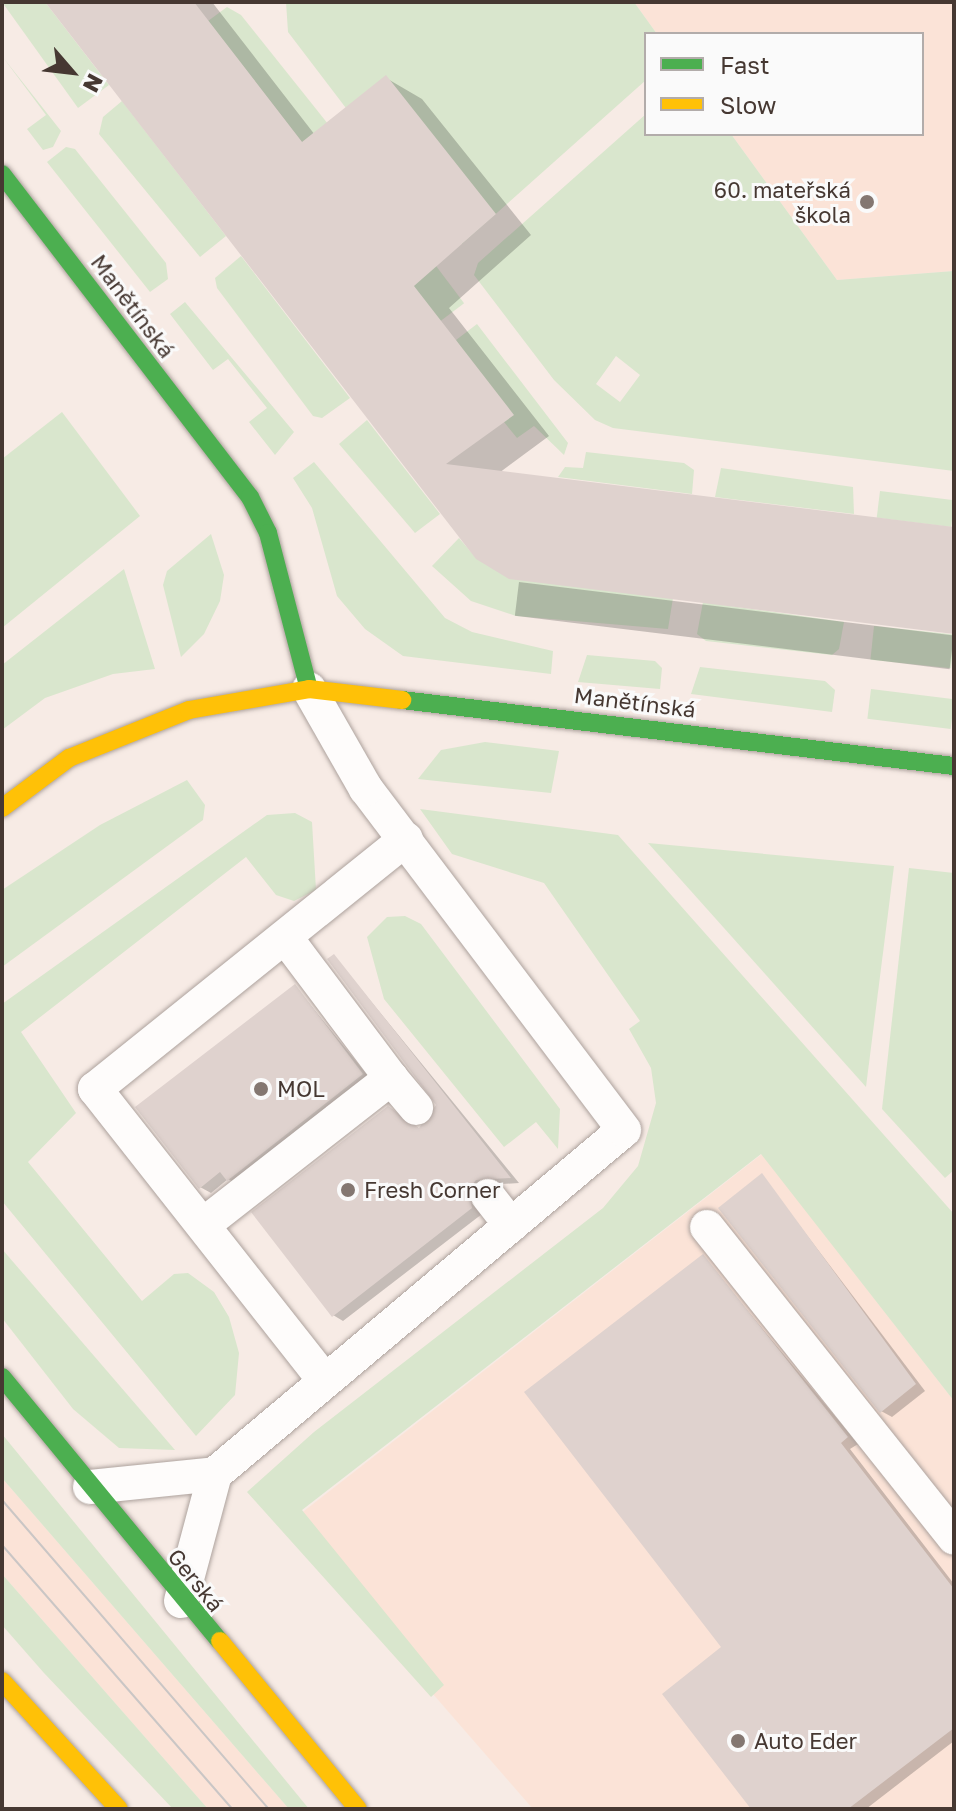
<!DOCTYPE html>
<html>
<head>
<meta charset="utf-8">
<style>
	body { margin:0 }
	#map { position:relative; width:956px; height:1811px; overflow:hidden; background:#f7ebe5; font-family:"Golos Text",sans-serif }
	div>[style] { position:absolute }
	.built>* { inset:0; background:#fbe3d7 }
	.green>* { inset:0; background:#d9e6cd; transform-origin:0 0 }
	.shadow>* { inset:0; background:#0003; transform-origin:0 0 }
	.building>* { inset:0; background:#dfd2ce }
	.roads { filter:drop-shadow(0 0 2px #ada29d) drop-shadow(0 0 2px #ada29d) }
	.lane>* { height:34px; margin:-17px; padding:0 17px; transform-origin:17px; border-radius:17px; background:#fefcfb }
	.fast>* { height:18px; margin:-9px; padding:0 9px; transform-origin:9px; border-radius:9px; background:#4caf50 }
	.slow>* { height:18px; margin:-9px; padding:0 9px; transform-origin:9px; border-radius:9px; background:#ffc107 }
	.tram>* { height:2px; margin:-1px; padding:0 1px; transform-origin:1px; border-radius:1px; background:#cac6c5 }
	.dots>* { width:22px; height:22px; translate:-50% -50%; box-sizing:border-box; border:4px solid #fafafa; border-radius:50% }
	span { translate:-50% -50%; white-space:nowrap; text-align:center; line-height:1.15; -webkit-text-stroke:6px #fafafa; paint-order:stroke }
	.poi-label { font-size:22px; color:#463832 }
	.right { translate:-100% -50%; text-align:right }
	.left { translate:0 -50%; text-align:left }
	.street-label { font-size:22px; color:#463832 }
	.frame { position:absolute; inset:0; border:4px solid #463832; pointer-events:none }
	.legend { position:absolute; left:644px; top:32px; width:280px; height:104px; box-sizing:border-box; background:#fafafa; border:2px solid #b2acaa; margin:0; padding:10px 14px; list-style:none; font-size:24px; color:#463832 }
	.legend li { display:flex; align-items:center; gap:16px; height:40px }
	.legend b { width:40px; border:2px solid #b2acaa }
	.north { position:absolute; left:32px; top:32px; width:80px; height:80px; -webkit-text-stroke:6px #fafafa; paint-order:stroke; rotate:118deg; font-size:22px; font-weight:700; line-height:32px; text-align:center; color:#463832 }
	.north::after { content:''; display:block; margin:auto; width:28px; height:36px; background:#463832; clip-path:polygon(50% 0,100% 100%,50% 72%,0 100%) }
</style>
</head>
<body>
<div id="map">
	<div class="built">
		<div style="clip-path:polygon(634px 2px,954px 2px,954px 271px,837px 280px,731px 134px,922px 134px,922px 34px,657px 34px)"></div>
		<div style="clip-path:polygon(762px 1154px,954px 1401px,954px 1809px,533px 1809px,286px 1525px)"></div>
		<div style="clip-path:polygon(2px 1478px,289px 1809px,208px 1809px,2px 1574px)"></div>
	</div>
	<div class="green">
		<div style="clip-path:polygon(2px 2px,45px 2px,109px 85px,78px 108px)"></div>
		<div style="clip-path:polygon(286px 2px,634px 2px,657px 34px,646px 34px,646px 80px,462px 244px,448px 242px,288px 32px)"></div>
		<div style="clip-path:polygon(227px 7px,241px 15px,344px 144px,323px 169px,208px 21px)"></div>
		<div style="clip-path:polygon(2px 56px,61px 131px,53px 147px,43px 150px,27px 129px,46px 115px)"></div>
		<div style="clip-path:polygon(122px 101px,226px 236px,200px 257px,99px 134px,103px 117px)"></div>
		<div style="clip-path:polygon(evenodd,646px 114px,646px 134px,731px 134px,837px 280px,954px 271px,954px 471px,613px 428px,595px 420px,554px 380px,474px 275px,478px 263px,646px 114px,616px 356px,640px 375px,620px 402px,596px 384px,616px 356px)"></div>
		<div style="clip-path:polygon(66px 147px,75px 149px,166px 263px,168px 279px,150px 292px,47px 162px)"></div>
		<div style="left:369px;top:177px;width:158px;height:32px;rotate:53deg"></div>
		<div style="clip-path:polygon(241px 256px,350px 398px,322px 418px,313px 416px,217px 288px,215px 278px)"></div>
		<div style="clip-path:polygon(185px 302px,294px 432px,275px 455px,249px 422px,267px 408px,228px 359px,213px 370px,170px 314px)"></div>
		<div style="clip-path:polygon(477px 324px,568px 443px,564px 455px,534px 426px,517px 438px,504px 422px,456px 340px)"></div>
		<div style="clip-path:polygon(62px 412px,140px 516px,2px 628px,2px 459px)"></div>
		<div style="clip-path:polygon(367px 420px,440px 514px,415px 533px,339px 444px)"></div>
		<div style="clip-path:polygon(586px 452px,684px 463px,694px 470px,692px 494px,558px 477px,565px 467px,583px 468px)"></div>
		<div style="clip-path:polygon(314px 462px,445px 618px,472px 632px,553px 651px,551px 674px,403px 656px,365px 629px,337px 596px,312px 508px,293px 478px)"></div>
		<div style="clip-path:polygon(721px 468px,853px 487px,854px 514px,715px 497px)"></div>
		<div style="left:880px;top:491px;width:75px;height:27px;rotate:7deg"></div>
		<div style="clip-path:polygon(211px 534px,224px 575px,220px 601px,204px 634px,181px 657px,163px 585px,167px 571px)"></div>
		<div style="clip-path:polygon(459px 538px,477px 559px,673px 598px,668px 629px,516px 616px,471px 601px,432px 566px)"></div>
		<div style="clip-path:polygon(124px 569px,155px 669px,113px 674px,45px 698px,2px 730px,2px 665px)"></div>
		<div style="clip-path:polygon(703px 602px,844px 622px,839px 649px,832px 655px,706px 641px,697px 634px)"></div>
		<div style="left:874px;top:626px;width:81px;height:34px;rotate:6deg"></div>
		<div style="clip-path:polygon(587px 655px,655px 661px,662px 668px,660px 689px,578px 682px)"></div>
		<div style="clip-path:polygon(700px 667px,825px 681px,835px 690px,832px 712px,691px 694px)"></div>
		<div style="left:871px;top:689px;width:84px;height:30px;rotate:7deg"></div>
		<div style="clip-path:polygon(485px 742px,559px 751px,551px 793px,418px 779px,441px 750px)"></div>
		<div style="clip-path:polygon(187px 780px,205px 805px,203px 820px,2px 967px,2px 890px,100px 825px)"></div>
		<div style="clip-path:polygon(420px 809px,618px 835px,954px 1214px,954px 1401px,761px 1154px,302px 1510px,444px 1685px,431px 1697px,247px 1492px,314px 1432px,603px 1208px,638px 1166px,656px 1103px,651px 1068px,629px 1029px,640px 1021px,544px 883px,452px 854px)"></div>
		<div style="clip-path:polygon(295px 813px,312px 822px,316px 890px,294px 901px,276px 895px,246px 857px,21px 1032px,76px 1113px,28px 1162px,142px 1301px,174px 1274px,188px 1273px,214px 1292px,229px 1317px,239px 1353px,235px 1395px,196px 1436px,2px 1201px,2px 1004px,267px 815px)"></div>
		<div style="clip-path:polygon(648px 843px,894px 866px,866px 1087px)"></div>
		<div style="clip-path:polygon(909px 868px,954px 873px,954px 1170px,945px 1178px,882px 1109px)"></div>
		<div style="clip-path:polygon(405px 916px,421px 924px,560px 1109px,558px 1149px,536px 1122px,504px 1147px,384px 999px,367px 937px,387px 917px)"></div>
		<div style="clip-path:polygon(2px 1249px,175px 1450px,119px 1448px,73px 1409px,2px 1318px)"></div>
		<div style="clip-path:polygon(2px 1434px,309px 1809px,289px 1809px,2px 1478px)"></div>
		<div style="clip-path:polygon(2px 1574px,208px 1809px,173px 1809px,44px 1673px,2px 1625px)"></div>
	</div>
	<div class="shadow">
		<div style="clip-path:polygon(47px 2px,212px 2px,315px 135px,386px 78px,422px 99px,531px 235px,449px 308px,549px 436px,499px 473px,954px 530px,954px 632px,510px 577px)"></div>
		<div style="left:519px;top:582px;width:438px;height:34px;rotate:7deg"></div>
		<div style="clip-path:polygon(334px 956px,519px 1183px,487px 1185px,482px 1214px,343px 1321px,333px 1315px,420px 1129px,438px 1105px)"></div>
		<div style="clip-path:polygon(295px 986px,372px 1081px,239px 1185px,228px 1179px,211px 1193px,200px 1187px)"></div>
		<div style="clip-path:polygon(762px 1176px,925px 1391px,892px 1417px,881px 1411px)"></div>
		<div style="clip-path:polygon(703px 1257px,858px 1444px,850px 1449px,954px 1584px,954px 1741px,866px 1809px,753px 1809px,724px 1648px)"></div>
	</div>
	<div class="building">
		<div style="clip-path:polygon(45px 2px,194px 2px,302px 142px,386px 75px,496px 214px,414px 286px,514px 415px,446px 464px,954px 527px,954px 634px,509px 579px,476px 559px)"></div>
		<div style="clip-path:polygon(334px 954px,511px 1178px,476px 1180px,469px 1189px,472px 1208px,332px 1317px,251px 1212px,388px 1106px,419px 1128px,436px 1105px,327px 959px)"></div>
		<div style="clip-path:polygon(295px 984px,363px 1074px,227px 1181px,220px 1172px,199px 1189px,135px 1107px)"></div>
		<div style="clip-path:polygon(762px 1173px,916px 1384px,880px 1413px,718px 1208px)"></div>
		<div style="clip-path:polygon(703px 1254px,848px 1437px,841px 1443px,954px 1589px,954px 1728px,848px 1809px,751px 1809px,662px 1694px,721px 1647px,524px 1392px)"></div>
	</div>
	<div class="roads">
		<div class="lane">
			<div style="left:391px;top:1078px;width:39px;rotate:50deg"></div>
			<div style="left:488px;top:1196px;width:37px;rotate:52deg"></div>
			<div style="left:203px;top:1225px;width:239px;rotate:-38deg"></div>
			<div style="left:391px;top:1078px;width:175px;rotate:-126.9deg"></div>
			<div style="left:707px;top:1227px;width:397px;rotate:51.5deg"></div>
			<div style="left:325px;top:1381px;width:372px;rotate:-128.2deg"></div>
			<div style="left:95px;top:1089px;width:399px;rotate:-38.8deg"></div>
			<div style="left:90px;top:1487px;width:126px;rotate:-5.9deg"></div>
			<div style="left:215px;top:1474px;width:534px;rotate:-40.07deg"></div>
			<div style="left:624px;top:1130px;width:428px;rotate:-127.1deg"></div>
			<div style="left:366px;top:789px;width:115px;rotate:-119.7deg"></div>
			<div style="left:181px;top:1601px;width:131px;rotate:-75deg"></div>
		</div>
		<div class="fast">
			<div style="left:2px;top:174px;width:407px;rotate:52.5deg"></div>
			<div style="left:250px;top:497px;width:40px;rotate:63.4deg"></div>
			<div style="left:268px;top:533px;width:161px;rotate:75.3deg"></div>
			<div style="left:402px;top:700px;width:556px;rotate:6.82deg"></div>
			<div style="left:2px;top:1377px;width:342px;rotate:50.5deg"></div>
		</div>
		<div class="slow">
			<div style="left:2px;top:808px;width:84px;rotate:-36.7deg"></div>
			<div style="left:69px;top:758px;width:129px;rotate:-21.8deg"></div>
			<div style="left:189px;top:710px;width:122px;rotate:-9.9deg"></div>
			<div style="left:309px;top:689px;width:94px;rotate:6.7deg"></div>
			<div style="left:220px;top:1641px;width:217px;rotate:50.6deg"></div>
			<div style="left:2px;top:1681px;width:173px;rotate:47.6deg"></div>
		</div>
	</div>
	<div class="tram">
		<div style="left:2px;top:1500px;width:408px;rotate:49.2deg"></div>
		<div style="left:2px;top:1545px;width:350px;rotate:48.9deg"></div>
	</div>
	<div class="dots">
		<div style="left:867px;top:202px;background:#847771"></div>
		<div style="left:261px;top:1089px;background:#847771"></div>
		<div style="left:348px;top:1190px;background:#847771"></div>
		<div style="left:738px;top:1741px;background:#847771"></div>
	</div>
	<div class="poi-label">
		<span class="right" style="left:851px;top:202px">60. mateřská<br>škola</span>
		<span class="left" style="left:277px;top:1089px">MOL</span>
		<span class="left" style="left:364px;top:1190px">Fresh Corner</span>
		<span class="left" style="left:754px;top:1741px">Auto Eder</span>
	</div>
	<div class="street-label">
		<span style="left:133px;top:306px;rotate:53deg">Manětínská</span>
		<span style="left:635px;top:702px;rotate:7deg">Manětínská</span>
		<span style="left:196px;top:1580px;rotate:51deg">Gerská</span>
	</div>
	<div class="frame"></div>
	<ul class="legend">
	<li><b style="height:10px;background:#4caf50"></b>Fast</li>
	<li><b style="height:10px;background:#ffc107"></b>Slow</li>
	</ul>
	<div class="north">N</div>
</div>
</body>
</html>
